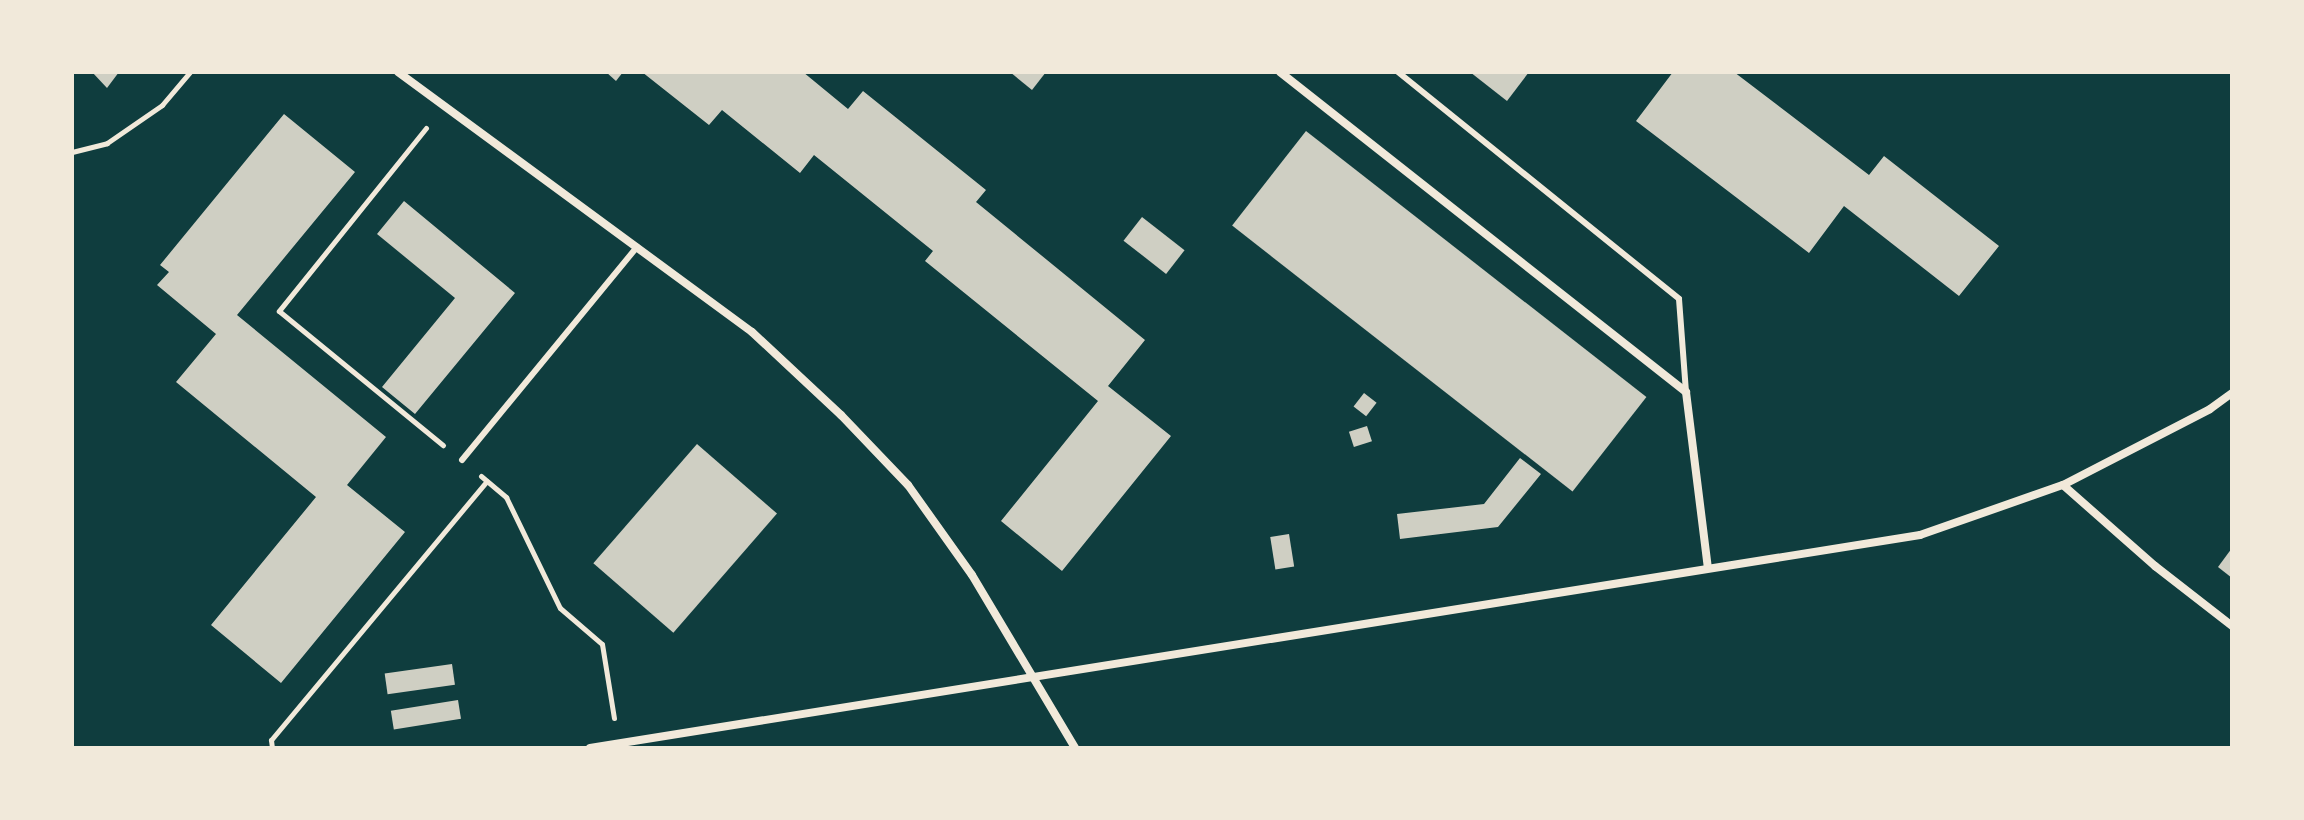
<!DOCTYPE html>
<html>
<head>
<meta charset="utf-8">
<style>
	body { margin:0 }
	#map { position:relative; width:2304px; height:820px; overflow:hidden; background:#0f3d3e; font-family:Figtree,sans-serif }
	div>[style] { position:absolute }
	.building>* { inset:0; background:#cfcfc3; transform-origin:0 0 }
	.path>* { height:5px; margin:-2.5px; padding:0 2.5px; transform-origin:2.5px; border-radius:2.5px; background:#f1e9da }
	.service>* { height:6px; margin:-3px; padding:0 3px; transform-origin:3px; border-radius:3px; background:#f1e9da }
	.minor>* { height:8px; margin:-4px; padding:0 4px; transform-origin:4px; border-radius:4px; background:#f1e9da }
	span { translate:-50% -50%; white-space:nowrap; text-align:center; line-height:1.15; -webkit-text-stroke:8px #f1e9da; paint-order:stroke }
	.frame { position:absolute; inset:0; border:74px solid #f1e9da; pointer-events:none }
</style>
</head>
<body>
<div id="map">
	<div class="building">
		<div style="clip-path:polygon(92px 72px,119px 72px,107px 88px)"></div>
		<div style="clip-path:polygon(606px 72px,623px 72px,616px 81px)"></div>
		<div style="clip-path:polygon(642px 72px,803px 72px,848px 109px,863px 91px,986px 190px,976px 202px,1145px 340px,1108px 386px,1171px 436px,1062px 571px,1001px 521px,1098px 401px,925px 261px,933px 251px,814px 155px,800px 173px,722px 110px,709px 125px)"></div>
		<div style="clip-path:polygon(1010px 72px,1046px 72px,1032px 90px)"></div>
		<div style="clip-path:polygon(1470px 72px,1529px 72px,1507px 101px)"></div>
		<div style="clip-path:polygon(1673px 72px,1734px 72px,1869px 175px,1884px 156px,1999px 246px,1959px 296px,1844px 206px,1809px 253px,1636px 121px)"></div>
		<div style="clip-path:polygon(284px 114px,355px 172px,237px 315px,386px 437px,347px 485px,405px 532px,281px 683px,211px 625px,316px 497px,176px 382px,216px 334px,157px 285px,169px 272px,160px 265px)"></div>
		<div style="left:1306px;top:131px;width:432px;height:120px;rotate:38deg"></div>
		<div style="clip-path:polygon(404px 201px,515px 293px,415px 414px,382px 387px,455px 298px,377px 234px)"></div>
		<div style="left:1142px;top:217px;width:54px;height:30px;rotate:38deg"></div>
		<div style="left:1364px;top:393px;width:16px;height:17px;rotate:38deg"></div>
		<div style="left:1367px;top:426px;width:16px;height:19px;rotate:72deg"></div>
		<div style="left:697px;top:444px;width:106px;height:158px;rotate:41deg"></div>
		<div style="clip-path:polygon(1520px 458px,1541px 474px,1498px 527px,1400px 539px,1397px 514px,1484px 504px)"></div>
		<div style="left:1289px;top:534px;width:33px;height:19px;rotate:81deg"></div>
		<div style="clip-path:polygon(2232px 548px,2232px 578px,2218px 567px)"></div>
		<div style="left:452px;top:664px;width:21px;height:68px;rotate:82deg"></div>
		<div style="left:458px;top:700px;width:19px;height:68px;rotate:81deg"></div>
	</div>
	<div class="path">
		<div style="left:426px;top:128px;width:235px;rotate:128.8deg"></div>
		<div style="left:279px;top:311px;width:212px;rotate:39.3deg"></div>
		<div style="left:72px;top:152px;width:36px;rotate:-14deg"></div>
		<div style="left:107px;top:143px;width:67px;rotate:-34.6deg"></div>
		<div style="left:162px;top:105px;width:43px;rotate:-49.7deg"></div>
		<div style="left:481px;top:476px;width:33px;rotate:40deg"></div>
		<div style="left:506px;top:497px;width:123px;rotate:64.1deg"></div>
		<div style="left:560px;top:608px;width:55px;rotate:40.6deg"></div>
		<div style="left:602px;top:644px;width:75px;rotate:80.8deg"></div>
		<div style="left:272px;top:748px;width:8px;rotate:-97deg"></div>
		<div style="left:271px;top:740px;width:337px;rotate:-50.2deg"></div>
	</div>
	<div class="service">
		<div style="left:1398px;top:72px;width:361px;rotate:38.9deg"></div>
		<div style="left:1679px;top:299px;width:93px;rotate:85.7deg"></div>
		<div style="left:462px;top:460px;width:276px;rotate:-50.6deg"></div>
	</div>
	<div class="minor">
		<div style="left:398px;top:72px;width:439px;rotate:36.3deg"></div>
		<div style="left:752px;top:332px;width:122px;rotate:43deg"></div>
		<div style="left:841px;top:415px;width:97px;rotate:46.3deg"></div>
		<div style="left:908px;top:485px;width:110px;rotate:54.6deg"></div>
		<div style="left:972px;top:575px;width:201px;rotate:59.2deg"></div>
		<div style="left:1280px;top:72px;width:517px;rotate:38.24deg"></div>
		<div style="left:1686px;top:392px;width:177px;rotate:82.9deg"></div>
		<div style="left:2063px;top:485px;width:123px;rotate:41.4deg"></div>
		<div style="left:2155px;top:566px;width:98px;rotate:37.9deg"></div>
		<div style="left:590px;top:748px;width:1347px;rotate:-9.1deg"></div>
		<div style="left:1920px;top:535px;width:151px;rotate:-19.3deg"></div>
		<div style="left:2063px;top:485px;width:165px;rotate:-27.3deg"></div>
		<div style="left:2210px;top:409px;width:27px;rotate:-36deg"></div>
	</div>
	<div class="frame"></div>
</div>
</body>
</html>
